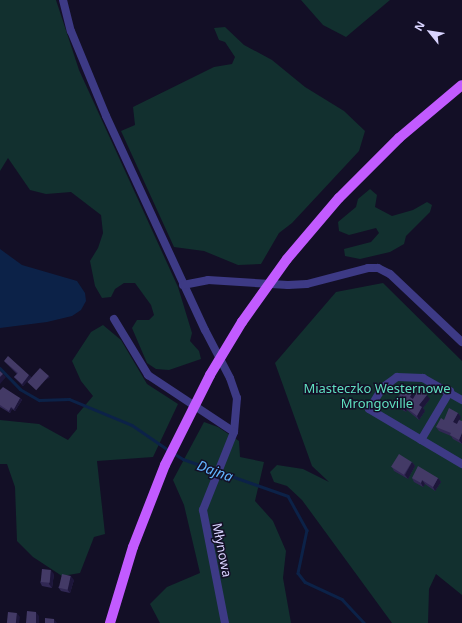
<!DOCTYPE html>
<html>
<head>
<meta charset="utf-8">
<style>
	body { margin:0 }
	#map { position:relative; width:462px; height:623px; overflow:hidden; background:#130f26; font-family:"Noto Sans",sans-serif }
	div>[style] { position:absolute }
	.green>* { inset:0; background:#12302f }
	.water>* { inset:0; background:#0c2248 }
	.stream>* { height:2.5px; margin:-1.25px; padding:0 1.25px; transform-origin:1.25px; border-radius:1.25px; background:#0c2248 }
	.minor>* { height:8px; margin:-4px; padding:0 4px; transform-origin:4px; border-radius:4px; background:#3d3a85 }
	.major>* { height:10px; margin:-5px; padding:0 5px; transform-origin:5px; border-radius:5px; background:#c25bff }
	.wall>* { inset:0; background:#312854 }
	.shaded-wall>* { inset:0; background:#1d163a; transform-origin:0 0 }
	.building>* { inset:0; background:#433a66; transform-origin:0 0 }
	span { translate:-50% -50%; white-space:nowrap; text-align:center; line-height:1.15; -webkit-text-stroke:3px #130f26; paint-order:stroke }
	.park-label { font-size:13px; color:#5fe0c0 }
	.street-label { font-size:13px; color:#d9d4ff }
	.water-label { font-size:14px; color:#62b6ff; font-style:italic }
	.north { position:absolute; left:410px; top:12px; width:40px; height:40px; -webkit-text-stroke:3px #130f26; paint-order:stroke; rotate:300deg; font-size:11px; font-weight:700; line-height:16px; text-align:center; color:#d9d4ff }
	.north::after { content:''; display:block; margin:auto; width:14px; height:18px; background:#d9d4ff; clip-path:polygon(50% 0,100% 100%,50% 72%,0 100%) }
</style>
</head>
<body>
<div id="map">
	<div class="green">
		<div style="clip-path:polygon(0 0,56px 0,79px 70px,178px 287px,192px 333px,190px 341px,199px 351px,201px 359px,169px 370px,156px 369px,147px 363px,132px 328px,137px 320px,149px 320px,154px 315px,151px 305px,135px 283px,124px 283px,115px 289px,111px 297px,102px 298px,95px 286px,90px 261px,98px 248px,103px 233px,101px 215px,71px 192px,46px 194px,30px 190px,8px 158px,0 171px)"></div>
		<div style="clip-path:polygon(301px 0,390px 0,346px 37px,323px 25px)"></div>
		<div style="clip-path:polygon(225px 27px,244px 45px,272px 60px,305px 87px,344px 111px,365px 131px,359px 151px,292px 223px,279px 233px,261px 264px,238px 265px,204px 251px,174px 247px,121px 131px,135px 125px,133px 107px,214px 67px,232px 64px,235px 57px,225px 42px,219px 40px,214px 28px)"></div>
		<div style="clip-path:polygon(370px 189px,377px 195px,375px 207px,392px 216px,413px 210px,427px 202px,432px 205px,430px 212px,406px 236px,404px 244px,390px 252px,360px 259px,345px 256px,344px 249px,371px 242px,379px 233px,376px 228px,349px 235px,339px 231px,338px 222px,356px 207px,358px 199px)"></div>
		<div style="clip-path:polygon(383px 283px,462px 361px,462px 595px,436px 574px,429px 589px,428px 623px,392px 623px,302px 500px,287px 486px,274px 482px,270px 472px,277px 465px,303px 469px,329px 482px,312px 466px,275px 363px,336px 292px)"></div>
		<div style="clip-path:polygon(103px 325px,121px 340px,147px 384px,178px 404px,153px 457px,97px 461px,105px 534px,94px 537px,80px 573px,62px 576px,33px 557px,17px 541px,15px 487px,7px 464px,0 464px,0 420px,39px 424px,68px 440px,77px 429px,77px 415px,93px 396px,81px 381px,72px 361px,91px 332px)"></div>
		<div style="clip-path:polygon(204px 422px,218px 427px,239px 441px,240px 457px,264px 462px,255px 501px,273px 521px,286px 551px,283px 578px,291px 623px,160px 623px,150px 604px,167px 587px,200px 573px,184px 505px,173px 480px)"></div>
	</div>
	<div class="water">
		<div style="clip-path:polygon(0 249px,22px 265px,77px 281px,85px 293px,86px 301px,81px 310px,72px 316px,47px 322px,0 328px)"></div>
	</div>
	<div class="stream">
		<div style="left:0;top:368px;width:29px;rotate:46deg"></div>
		<div style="left:20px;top:389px;width:22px;rotate:30deg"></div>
		<div style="left:39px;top:400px;width:30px;rotate:-2deg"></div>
		<div style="left:69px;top:399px;width:68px;rotate:22.4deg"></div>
		<div style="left:132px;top:425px;width:46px;rotate:34.4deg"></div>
		<div style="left:175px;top:454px;width:9px;rotate:32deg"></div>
		<div style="left:183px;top:459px;width:111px;rotate:19.4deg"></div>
		<div style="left:288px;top:496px;width:39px;rotate:61deg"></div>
		<div style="left:307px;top:530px;width:44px;rotate:101.8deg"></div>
		<div style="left:298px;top:573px;width:11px;rotate:52deg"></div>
		<div style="left:305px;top:582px;width:41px;rotate:24.7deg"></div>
		<div style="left:342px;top:599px;width:33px;rotate:47deg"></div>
	</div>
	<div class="minor">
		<div style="left:63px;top:0;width:32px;rotate:76deg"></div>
		<div style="left:71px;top:31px;width:92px;rotate:67.6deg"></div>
		<div style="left:106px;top:116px;width:236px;rotate:65.2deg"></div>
		<div style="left:205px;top:330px;width:54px;rotate:62.5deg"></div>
		<div style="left:230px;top:378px;width:21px;rotate:71deg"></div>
		<div style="left:237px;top:398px;width:34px;rotate:95deg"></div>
		<div style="left:234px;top:432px;width:84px;rotate:111.7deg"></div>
		<div style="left:203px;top:510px;width:115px;rotate:79deg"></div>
		<div style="left:183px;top:285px;width:25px;rotate:-11deg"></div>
		<div style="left:208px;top:280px;width:80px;rotate:3.6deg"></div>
		<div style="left:288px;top:285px;width:19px;rotate:-3deg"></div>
		<div style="left:307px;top:284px;width:63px;rotate:-14.7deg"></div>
		<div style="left:368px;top:268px;width:10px"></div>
		<div style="left:378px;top:268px;width:13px;rotate:27deg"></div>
		<div style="left:390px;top:274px;width:99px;rotate:43.4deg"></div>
		<div style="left:114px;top:319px;width:66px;rotate:58.7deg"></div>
		<div style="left:148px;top:375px;width:103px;rotate:33.5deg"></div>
		<div style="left:462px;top:400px;width:45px;rotate:-150.6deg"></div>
		<div style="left:423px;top:378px;width:26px;rotate:-178deg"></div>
		<div style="left:397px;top:377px;width:17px;rotate:144deg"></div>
		<div style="left:383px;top:387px;width:26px;rotate:122deg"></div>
		<div style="left:369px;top:409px;width:108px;rotate:30.6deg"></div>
		<div style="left:421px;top:440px;width:57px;rotate:-59.4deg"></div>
	</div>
	<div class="major">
		<div style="left:110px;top:623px;width:79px;rotate:-73.2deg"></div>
		<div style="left:133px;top:547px;width:88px;rotate:-68.7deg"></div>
		<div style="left:165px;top:465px;width:101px;rotate:-63.4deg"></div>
		<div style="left:210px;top:375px;width:62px;rotate:-58.9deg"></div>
		<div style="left:242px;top:322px;width:77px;rotate:-54.5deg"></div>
		<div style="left:287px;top:259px;width:80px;rotate:-49.6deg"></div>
		<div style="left:339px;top:198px;width:85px;rotate:-45deg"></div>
		<div style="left:399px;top:138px;width:82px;rotate:-40.1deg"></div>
	</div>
	<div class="wall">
		<div style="clip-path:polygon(4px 361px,31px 377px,23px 386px,14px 377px,17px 374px)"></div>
		<div style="clip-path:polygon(0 390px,20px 398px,22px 400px,15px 411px,12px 409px,10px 413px,0 407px)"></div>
		<div style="clip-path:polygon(415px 396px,430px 399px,423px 408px,425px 411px,419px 420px,407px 410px,406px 412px,397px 407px,394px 403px)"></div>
		<div style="clip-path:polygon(458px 413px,461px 417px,459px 420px,462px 444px,453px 439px,451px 436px,439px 431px,436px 427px,444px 420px)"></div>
		<div style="clip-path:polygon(412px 462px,415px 466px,408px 479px,394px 471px,392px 467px)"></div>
		<div style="clip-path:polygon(412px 478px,438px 478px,441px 482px,435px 491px,425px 484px,423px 487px,414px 482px)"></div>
		<div style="clip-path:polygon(54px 574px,52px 588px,42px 586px,40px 582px)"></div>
		<div style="clip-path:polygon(74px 580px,70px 593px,61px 591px,58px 587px)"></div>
	</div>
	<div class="shaded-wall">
		<div style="clip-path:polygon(3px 374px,6px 377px,0 384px,0 377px)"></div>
		<div style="clip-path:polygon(29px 375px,31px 377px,23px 386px,22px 384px)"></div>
		<div style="left:49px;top:376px;width:2px;height:18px;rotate:63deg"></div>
		<div style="clip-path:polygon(412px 393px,415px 396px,412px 401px,410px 397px)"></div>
		<div style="clip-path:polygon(427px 395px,430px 399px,423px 408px,425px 411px,419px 420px,417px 416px,419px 405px)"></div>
		<div style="clip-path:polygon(20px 398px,22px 400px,15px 411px,14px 409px)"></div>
		<div style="clip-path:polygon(404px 406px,407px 410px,406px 412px,403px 408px)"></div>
		<div style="clip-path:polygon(11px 407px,12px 409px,10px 413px,9px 411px)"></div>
		<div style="clip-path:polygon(458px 413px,461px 417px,456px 426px,453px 422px)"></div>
		<div style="clip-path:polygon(462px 433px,462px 444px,459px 440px)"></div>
		<div style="clip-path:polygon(412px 462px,415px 466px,408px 479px,405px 475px)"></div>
		<div style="clip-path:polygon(438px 478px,441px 482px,435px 491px,433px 487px)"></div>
		<div style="clip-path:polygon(422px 480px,425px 484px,423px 487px,421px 483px)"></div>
		<div style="clip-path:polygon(51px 570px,54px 574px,52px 588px,49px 584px)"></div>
		<div style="clip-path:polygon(71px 576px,74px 580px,70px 593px,67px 589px)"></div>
		<div style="clip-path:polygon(36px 612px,39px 616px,39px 623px,36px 623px)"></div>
		<div style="clip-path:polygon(17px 613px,20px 617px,19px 623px,16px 623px)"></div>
		<div style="clip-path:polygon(54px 619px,57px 623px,54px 623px)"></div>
	</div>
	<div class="building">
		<div style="clip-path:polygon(8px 356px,29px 375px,22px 384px,14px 377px,18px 373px,4px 361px)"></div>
		<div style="left:40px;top:368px;width:12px;height:19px;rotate:42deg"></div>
		<div style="clip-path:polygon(0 371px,3px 374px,0 377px)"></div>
		<div style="clip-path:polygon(3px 387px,20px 398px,14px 409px,11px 407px,9px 411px,0 405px,0 390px)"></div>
		<div style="clip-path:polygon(405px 388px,412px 393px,410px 397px,413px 399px,418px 390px,427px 395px,419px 405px,422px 407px,417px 416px,404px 406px,403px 408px,394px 403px)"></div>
		<div style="clip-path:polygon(449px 408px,458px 413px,453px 422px,457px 424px,459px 420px,462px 421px,462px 433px,459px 440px,450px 435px,451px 433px,436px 427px,441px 418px,444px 420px)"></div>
		<div style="left:399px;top:454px;width:15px;height:15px;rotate:32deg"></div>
		<div style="clip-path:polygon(418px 466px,438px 478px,433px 487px,422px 480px,421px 483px,412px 478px)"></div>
		<div style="left:42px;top:569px;width:9px;height:13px;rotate:6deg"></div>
		<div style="left:62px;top:574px;width:9px;height:14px;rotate:13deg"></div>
		<div style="clip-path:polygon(27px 611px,36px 612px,36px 623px,26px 623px)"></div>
		<div style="left:8px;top:612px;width:9px;height:11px;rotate:6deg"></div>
		<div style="clip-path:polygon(45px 618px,54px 619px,54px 623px,45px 623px)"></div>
	</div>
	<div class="park-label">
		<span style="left:377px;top:396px">Miasteczko Westernowe<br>Mrongoville</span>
	</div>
	<div class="street-label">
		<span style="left:222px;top:550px;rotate:79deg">Młynowa</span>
	</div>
	<div class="water-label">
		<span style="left:215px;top:471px;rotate:20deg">Dajna</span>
	</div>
	<div class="north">N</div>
</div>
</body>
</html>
